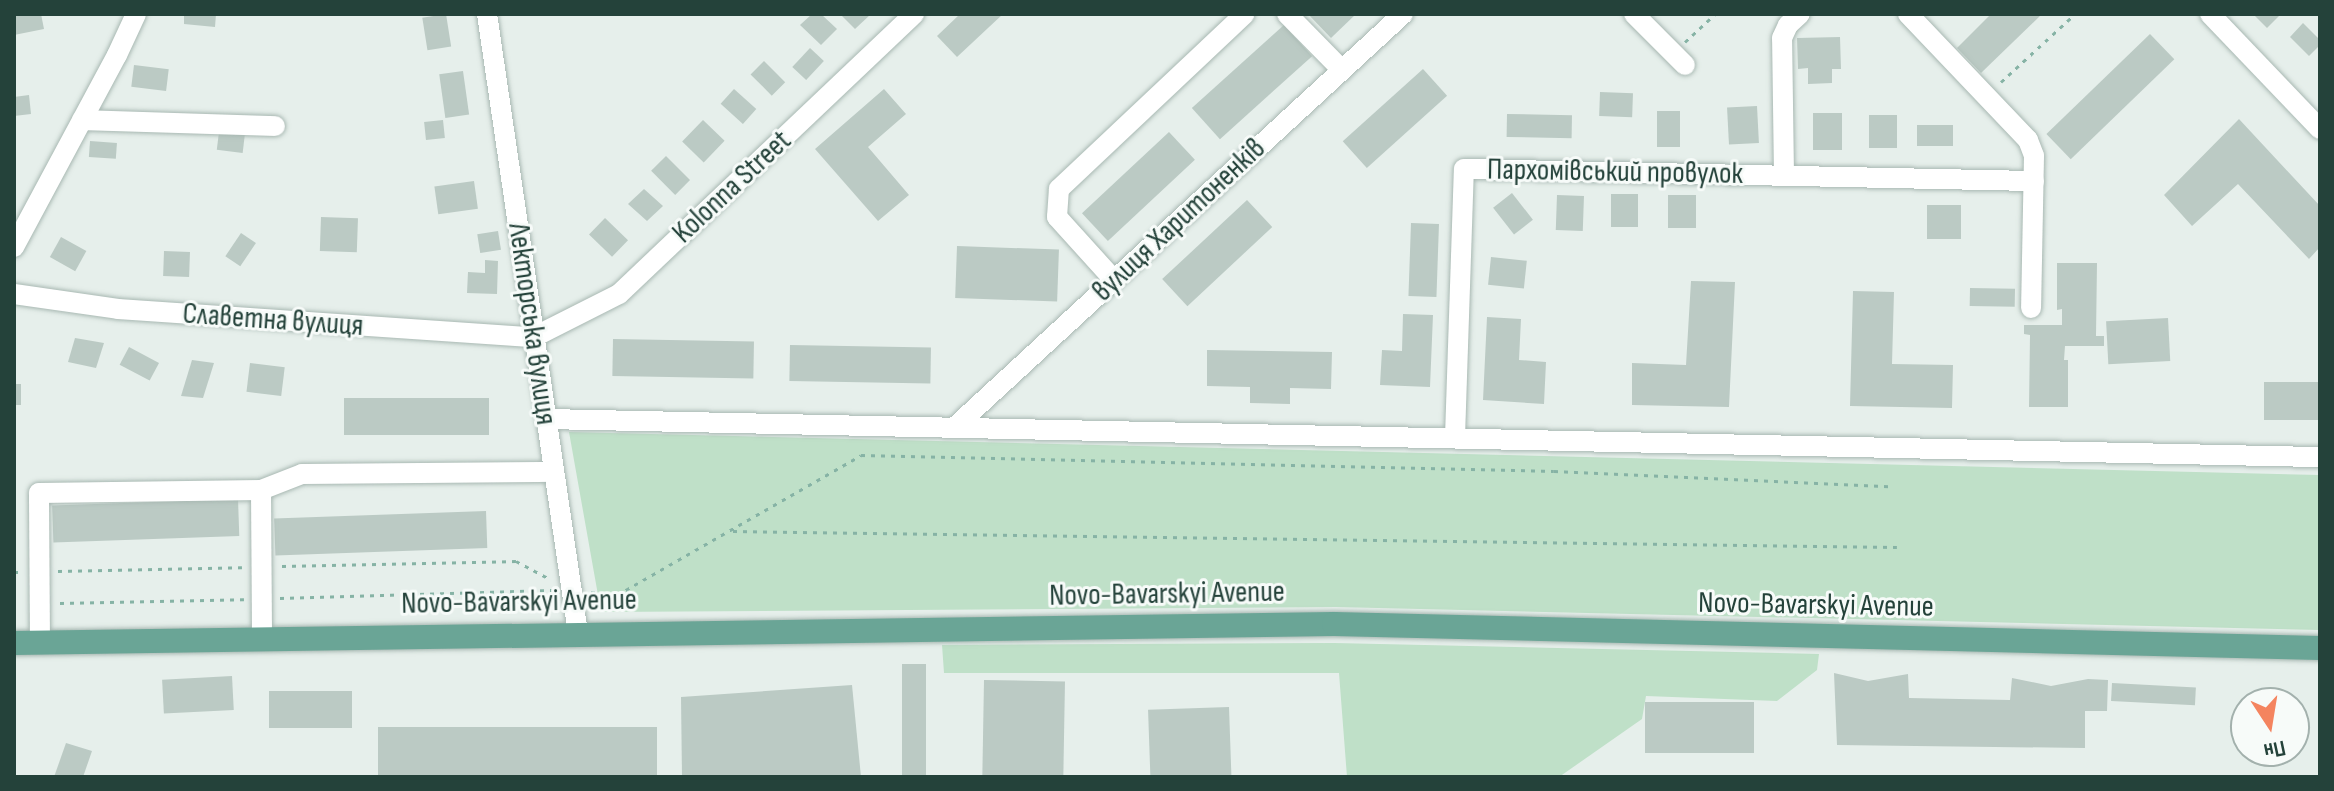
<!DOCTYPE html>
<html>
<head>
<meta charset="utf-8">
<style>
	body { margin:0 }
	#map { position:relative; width:2334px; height:791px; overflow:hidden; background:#e6efeb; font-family:"Sofia Sans Condensed",sans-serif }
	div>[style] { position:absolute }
	.green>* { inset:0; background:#bfe0c8 }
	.building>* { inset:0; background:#bbcac4; transform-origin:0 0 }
	.path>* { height:3px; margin-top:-1.5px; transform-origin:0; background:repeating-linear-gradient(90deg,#86b3a5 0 4px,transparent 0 10px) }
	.roads { filter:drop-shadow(0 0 2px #a8b8b2) drop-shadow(0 0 2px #a8b8b2) }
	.minor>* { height:20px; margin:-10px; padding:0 10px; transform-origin:10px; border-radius:10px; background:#fff }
	.major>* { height:24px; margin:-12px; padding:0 12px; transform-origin:12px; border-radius:12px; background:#6aa596 }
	span { translate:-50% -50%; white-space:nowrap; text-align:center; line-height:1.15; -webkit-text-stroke:6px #f7fbf9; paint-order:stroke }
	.street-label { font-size:30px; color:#24423a }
	.frame { position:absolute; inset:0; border:16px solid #24423a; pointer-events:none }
	.north { position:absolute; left:2230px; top:687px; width:80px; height:80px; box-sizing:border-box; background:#f7fbf9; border:2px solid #a3b1ad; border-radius:50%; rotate:168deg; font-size:22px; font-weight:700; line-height:32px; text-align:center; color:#24423a }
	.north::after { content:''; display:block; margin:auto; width:28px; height:36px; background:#f4845f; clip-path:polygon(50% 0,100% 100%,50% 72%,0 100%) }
</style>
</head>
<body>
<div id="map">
	<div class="green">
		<div style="clip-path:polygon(569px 432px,2320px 475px,2320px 630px,1336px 607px,601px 612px)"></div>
		<div style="clip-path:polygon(1334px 643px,1819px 654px,1817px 670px,1777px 701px,1646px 696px,1642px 719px,1559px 777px,1347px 777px,1339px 673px,944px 673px,942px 645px)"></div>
	</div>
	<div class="building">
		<div style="clip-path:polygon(14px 14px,41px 14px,44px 29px,14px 35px)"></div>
		<div style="clip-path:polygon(184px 14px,216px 14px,215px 27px,184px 24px)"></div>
		<div style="left:446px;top:14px;width:33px;height:24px;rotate:81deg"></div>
		<div style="clip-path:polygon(812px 14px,821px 14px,837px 29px,821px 45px,800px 25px)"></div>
		<div style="clip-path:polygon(840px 14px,871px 14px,855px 29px)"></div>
		<div style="clip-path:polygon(960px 14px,1003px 14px,957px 57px,937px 36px)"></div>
		<div style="clip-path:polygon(1308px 14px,1356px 14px,1331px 38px)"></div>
		<div style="clip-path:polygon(1991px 14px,2042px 14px,1981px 73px,1957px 48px)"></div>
		<div style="clip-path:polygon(2253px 14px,2281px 14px,2267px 28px)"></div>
		<div style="clip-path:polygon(2303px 23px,2320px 40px,2320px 45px,2309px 56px,2290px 37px)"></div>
		<div style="left:1284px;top:25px;width:42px;height:124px;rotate:48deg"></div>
		<div style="left:2150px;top:34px;width:35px;height:144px;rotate:46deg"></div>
		<div style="clip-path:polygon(1840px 37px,1841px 69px,1832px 69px,1832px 83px,1808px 84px,1808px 68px,1798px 69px,1797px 38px)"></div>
		<div style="left:810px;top:48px;width:19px;height:26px;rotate:43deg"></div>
		<div style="left:764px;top:61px;width:30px;height:19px;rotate:45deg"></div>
		<div style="left:134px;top:65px;width:35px;height:22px;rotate:7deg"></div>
		<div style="left:1423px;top:69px;width:36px;height:108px;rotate:48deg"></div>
		<div style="left:463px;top:71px;width:44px;height:24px;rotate:82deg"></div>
		<div style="left:734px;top:89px;width:30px;height:20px;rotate:42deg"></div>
		<div style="clip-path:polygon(884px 89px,906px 114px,868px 147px,909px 195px,878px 221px,815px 149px)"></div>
		<div style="left:1600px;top:92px;width:33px;height:24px;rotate:2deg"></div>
		<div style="clip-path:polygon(29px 95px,31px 114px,14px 116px,14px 97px)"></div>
		<div style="left:1757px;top:106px;width:37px;height:30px;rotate:87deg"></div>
		<div style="left:1657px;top:111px;width:23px;height:36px"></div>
		<div style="left:1813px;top:113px;width:29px;height:37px"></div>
		<div style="left:1507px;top:114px;width:65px;height:23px;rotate:1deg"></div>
		<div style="left:1869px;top:115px;width:28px;height:33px"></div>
		<div style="clip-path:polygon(2239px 119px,2320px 206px,2320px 247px,2309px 259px,2238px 184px,2192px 226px,2164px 195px)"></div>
		<div style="left:443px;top:120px;width:18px;height:19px;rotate:84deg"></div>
		<div style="left:703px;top:120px;width:30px;height:30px;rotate:44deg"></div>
		<div style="left:1917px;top:125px;width:36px;height:21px"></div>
		<div style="left:219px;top:132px;width:26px;height:18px;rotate:7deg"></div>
		<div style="left:1169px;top:132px;width:38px;height:119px;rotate:47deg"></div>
		<div style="left:90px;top:141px;width:27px;height:16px;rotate:4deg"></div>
		<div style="left:666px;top:156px;width:34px;height:21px;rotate:45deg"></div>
		<div style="left:474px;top:181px;width:28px;height:40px;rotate:82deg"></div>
		<div style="clip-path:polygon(644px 189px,663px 206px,647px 221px,628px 204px)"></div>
		<div style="left:1512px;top:193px;width:34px;height:24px;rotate:52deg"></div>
		<div style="left:1611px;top:194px;width:27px;height:33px"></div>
		<div style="left:1557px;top:195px;width:27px;height:35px;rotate:2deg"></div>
		<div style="left:1668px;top:195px;width:28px;height:33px"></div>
		<div style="left:1247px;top:200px;width:37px;height:116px;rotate:47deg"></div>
		<div style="left:1961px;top:205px;width:34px;height:34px;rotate:90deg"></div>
		<div style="left:321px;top:217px;width:37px;height:34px;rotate:2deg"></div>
		<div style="left:605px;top:218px;width:32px;height:23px;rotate:44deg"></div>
		<div style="left:1411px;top:223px;width:28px;height:73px;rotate:2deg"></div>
		<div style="left:498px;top:231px;width:19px;height:21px;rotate:81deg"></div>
		<div style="left:241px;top:233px;width:18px;height:28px;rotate:34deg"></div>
		<div style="left:61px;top:237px;width:29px;height:23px;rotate:29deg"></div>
		<div style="left:957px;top:246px;width:102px;height:52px;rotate:2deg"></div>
		<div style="left:164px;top:251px;width:26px;height:25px;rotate:2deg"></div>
		<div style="left:1491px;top:257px;width:36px;height:28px;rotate:6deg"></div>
		<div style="clip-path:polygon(485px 260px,498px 261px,497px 294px,467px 293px,468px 272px,485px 273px)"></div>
		<div style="clip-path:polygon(2057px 263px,2097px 263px,2096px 336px,2104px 336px,2104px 346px,2065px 346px,2064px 360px,2068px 360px,2068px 407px,2029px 407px,2030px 335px,2024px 334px,2024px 325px,2062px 325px,2062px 309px,2057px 310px)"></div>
		<div style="clip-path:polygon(1691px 281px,1735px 282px,1729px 407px,1632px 405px,1632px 363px,1686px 365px)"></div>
		<div style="left:1970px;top:288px;width:45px;height:18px;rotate:1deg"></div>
		<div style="clip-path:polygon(1853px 291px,1894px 292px,1892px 364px,1953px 365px,1952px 408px,1850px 406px)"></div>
		<div style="clip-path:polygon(1403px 314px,1433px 315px,1430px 387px,1380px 385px,1382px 350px,1402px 351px)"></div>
		<div style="clip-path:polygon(1487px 317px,1521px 319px,1519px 360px,1546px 362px,1544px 404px,1483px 400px)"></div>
		<div style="left:2168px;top:318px;width:43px;height:62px;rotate:87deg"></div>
		<div style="clip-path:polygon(75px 338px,104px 343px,96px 368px,68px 362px)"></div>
		<div style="left:613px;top:339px;width:141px;height:37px;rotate:1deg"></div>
		<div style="left:790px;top:345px;width:141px;height:36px;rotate:1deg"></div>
		<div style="left:129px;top:347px;width:34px;height:20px;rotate:28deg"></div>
		<div style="clip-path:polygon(1207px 350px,1332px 352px,1331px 389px,1290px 388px,1290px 404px,1250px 403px,1250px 387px,1207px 386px)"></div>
		<div style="clip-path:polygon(192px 360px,214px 363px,203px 398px,181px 396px)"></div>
		<div style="left:250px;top:363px;width:35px;height:29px;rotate:7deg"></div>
		<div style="left:2264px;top:382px;width:56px;height:38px"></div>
		<div style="left:14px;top:384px;width:7px;height:21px"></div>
		<div style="left:489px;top:398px;width:37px;height:145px;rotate:90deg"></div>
		<div style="left:238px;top:499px;width:37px;height:186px;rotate:88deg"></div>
		<div style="left:486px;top:511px;width:37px;height:212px;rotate:88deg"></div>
		<div style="left:902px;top:664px;width:24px;height:113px"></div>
		<div style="clip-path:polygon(1834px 673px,1868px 681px,1908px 674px,1909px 698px,2010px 700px,2012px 678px,2051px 686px,2088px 679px,2108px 680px,2107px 711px,2085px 711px,2085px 748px,1837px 745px)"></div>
		<div style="left:232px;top:676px;width:34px;height:70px;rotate:87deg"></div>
		<div style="left:984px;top:680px;width:81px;height:97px;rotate:1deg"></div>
		<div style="left:2112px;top:683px;width:84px;height:18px;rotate:3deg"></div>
		<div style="clip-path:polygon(852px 685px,861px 777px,682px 777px,681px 697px)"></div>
		<div style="left:352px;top:691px;width:37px;height:83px;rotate:90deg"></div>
		<div style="left:1645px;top:702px;width:109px;height:51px"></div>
		<div style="left:1229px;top:707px;width:70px;height:81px;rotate:88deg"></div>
		<div style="left:657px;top:727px;width:50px;height:279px;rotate:90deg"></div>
		<div style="clip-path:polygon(66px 743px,92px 751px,83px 777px,54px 777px)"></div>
	</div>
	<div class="path">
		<div style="left:1685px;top:42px;width:41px;rotate:-43deg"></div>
		<div style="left:2001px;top:82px;width:100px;rotate:-42.6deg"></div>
		<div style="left:733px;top:531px;width:1164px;rotate:0.79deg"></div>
		<div style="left:282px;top:566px;width:234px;rotate:-1.2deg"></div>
		<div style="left:516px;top:561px;width:38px;rotate:28deg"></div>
		<div style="left:58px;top:571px;width:184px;rotate:-1.2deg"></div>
		<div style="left:14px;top:572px;width:9px"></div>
		<div style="left:591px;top:592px;width:26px;rotate:7deg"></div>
		<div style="left:617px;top:595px;width:281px;rotate:-29.8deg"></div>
		<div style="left:861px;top:455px;width:693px;rotate:1.32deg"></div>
		<div style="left:1554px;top:471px;width:335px;rotate:2.6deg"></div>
		<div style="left:610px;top:595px;width:19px;rotate:84deg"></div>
		<div style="left:280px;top:598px;width:272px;rotate:-1.7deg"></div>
		<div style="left:60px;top:603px;width:184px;rotate:-1.2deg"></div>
	</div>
	<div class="roads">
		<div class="minor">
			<div style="left:487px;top:14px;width:626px;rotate:81.64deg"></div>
			<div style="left:1287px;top:14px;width:78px;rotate:45.5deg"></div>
			<div style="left:1634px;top:14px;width:72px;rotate:45deg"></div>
			<div style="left:1908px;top:14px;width:174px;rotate:46.4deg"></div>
			<div style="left:2028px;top:140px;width:17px;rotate:69deg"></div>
			<div style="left:2034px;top:156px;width:152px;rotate:91.1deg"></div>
			<div style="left:2210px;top:14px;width:159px;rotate:46.3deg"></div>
			<div style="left:82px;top:120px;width:193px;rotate:1.8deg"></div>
			<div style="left:1784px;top:176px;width:138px;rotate:-90.8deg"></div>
			<div style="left:1782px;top:38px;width:14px;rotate:-65deg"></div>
			<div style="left:1788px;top:25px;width:16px;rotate:-43deg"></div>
			<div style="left:14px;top:247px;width:218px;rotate:-61.8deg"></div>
			<div style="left:117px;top:55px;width:45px;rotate:-65.1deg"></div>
			<div style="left:1114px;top:280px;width:85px;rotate:-132.1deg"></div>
			<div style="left:1057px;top:217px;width:28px;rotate:-86deg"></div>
			<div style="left:1059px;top:189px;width:255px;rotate:-43.3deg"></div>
			<div style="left:14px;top:294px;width:105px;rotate:8.2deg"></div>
			<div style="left:118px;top:309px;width:417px;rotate:3.9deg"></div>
			<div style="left:534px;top:337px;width:95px;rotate:-26.8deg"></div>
			<div style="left:619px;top:294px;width:407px;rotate:-43.5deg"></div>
			<div style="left:546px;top:419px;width:1774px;rotate:1.23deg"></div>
			<div style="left:956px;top:426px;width:608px;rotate:-42.67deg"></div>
			<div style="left:1455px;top:437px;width:268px;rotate:-88.1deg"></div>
			<div style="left:1464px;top:169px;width:570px;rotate:1.21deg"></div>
			<div style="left:261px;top:490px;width:149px;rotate:89.6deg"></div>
			<div style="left:40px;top:642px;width:149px;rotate:-90.4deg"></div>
			<div style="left:39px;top:493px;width:222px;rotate:-0.8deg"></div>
			<div style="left:261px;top:490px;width:44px;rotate:-21.3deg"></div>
			<div style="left:302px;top:474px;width:252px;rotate:-0.5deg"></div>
		</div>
		<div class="major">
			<div style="left:14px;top:643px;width:1320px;rotate:-0.82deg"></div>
			<div style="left:1334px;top:624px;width:986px;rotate:1.39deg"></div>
		</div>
	</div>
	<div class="street-label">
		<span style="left:1615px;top:172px;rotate:1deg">Пархомівський провулок</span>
		<span style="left:732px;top:187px;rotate:-43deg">Kolonna Street</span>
		<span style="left:1179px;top:220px;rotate:-43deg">вулиця Харитоненків</span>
		<span style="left:273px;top:320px;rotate:4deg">Славетна вулиця</span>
		<span style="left:532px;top:324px;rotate:82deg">Лекторська вулиця</span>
		<span style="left:1167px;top:594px;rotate:-1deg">Novo-Bavarskyi Avenue</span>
		<span style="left:519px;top:602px;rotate:-1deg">Novo-Bavarskyi Avenue</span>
		<span style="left:1816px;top:605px;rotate:1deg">Novo-Bavarskyi Avenue</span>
	</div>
	<div class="frame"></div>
	<div class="north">Пн</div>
</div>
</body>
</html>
